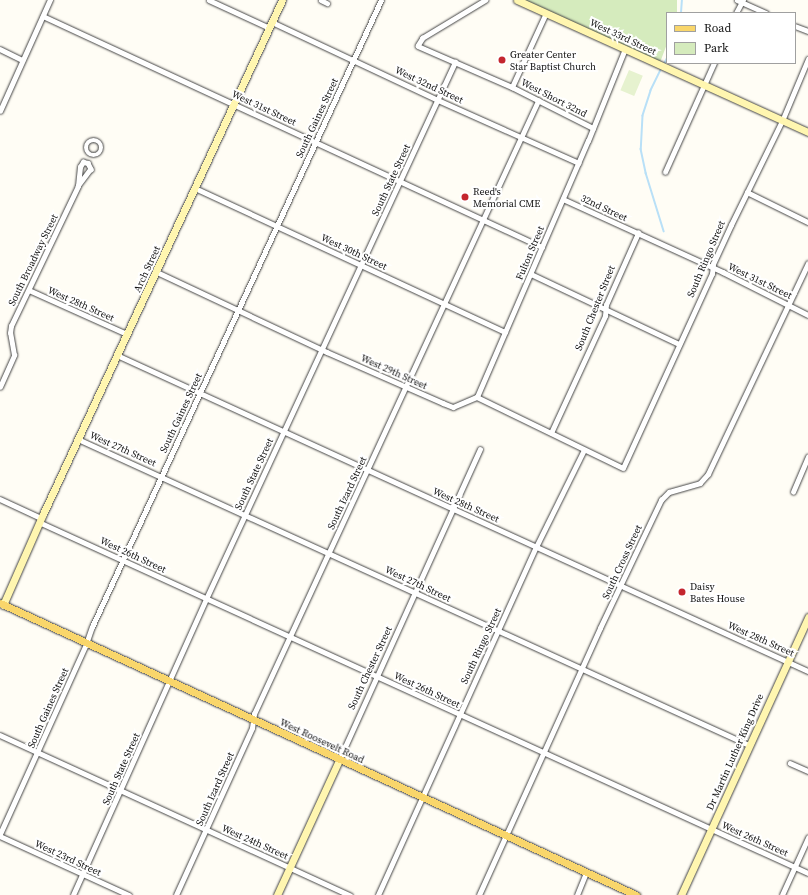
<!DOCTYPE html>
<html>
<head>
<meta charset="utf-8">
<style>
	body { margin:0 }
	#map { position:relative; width:808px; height:895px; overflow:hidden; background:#fffdf5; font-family:"Source Serif 4",serif }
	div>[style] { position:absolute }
	.green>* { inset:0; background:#d5ebbd }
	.pitch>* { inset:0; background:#e6f2cf; transform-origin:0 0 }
	.stream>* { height:1.5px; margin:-0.75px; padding:0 0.75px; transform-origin:0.75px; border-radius:0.75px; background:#b9e0f7 }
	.roads { filter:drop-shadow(0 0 1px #444) drop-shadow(0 0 1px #444) }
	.street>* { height:4.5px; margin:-2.25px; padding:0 2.25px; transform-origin:2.25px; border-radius:2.25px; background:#fff }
	.street>.ring { margin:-2.25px; padding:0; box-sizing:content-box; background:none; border:4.5px solid #fff; border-radius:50% }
	.secondary>* { height:7px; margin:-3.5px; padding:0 3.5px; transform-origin:3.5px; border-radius:3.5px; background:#fff6b0 }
	.primary>* { height:7px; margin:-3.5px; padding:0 3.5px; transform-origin:3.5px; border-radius:3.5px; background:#f9d66b }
	.dots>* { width:11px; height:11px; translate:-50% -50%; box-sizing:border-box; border:2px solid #fff; border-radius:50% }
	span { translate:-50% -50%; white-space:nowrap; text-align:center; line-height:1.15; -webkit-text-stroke:4px #fff; paint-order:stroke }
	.street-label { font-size:10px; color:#111 }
	.poi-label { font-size:10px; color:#111 }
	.left { translate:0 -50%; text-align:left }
	.legend { position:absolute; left:666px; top:12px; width:130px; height:52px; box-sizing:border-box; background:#fff; border:1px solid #a0a0a0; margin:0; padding:5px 7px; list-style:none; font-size:12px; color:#111 }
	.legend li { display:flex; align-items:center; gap:8px; height:20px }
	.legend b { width:20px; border:1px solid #a0a0a0 }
</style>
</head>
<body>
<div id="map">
	<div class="green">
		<div style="clip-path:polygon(519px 0,677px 0,677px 13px,667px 13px,667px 44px,659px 65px)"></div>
	</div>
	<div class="pitch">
		<div style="left:629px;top:70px;width:15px;height:22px;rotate:23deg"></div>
	</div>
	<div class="stream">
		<div style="left:681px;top:13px;width:13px;rotate:-86deg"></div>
		<div style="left:664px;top:64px;width:7px;rotate:-63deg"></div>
		<div style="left:662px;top:68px;width:25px;rotate:116deg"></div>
		<div style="left:651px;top:91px;width:26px;rotate:108deg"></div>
		<div style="left:643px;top:116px;width:33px;rotate:93deg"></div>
		<div style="left:641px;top:149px;width:25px;rotate:78deg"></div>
		<div style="left:646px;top:173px;width:61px;rotate:72.8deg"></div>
	</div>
	<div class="roads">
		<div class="street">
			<div style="left:209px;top:0;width:67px;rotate:24.7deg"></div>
			<div style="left:321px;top:0;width:7px;rotate:27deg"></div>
			<div style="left:486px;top:0;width:74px;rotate:148.9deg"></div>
			<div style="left:423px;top:38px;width:9px;rotate:122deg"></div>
			<div style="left:418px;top:46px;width:103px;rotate:23.6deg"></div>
			<div style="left:512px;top:87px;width:91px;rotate:26.8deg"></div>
			<div style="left:737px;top:0;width:32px;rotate:24deg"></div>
			<div style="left:736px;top:13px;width:15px;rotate:-62deg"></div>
			<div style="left:43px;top:16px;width:550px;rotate:24.84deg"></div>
			<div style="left:272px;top:22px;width:183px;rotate:25.2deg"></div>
			<div style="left:438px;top:100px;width:154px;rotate:24.1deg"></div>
			<div style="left:795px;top:26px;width:14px;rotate:21deg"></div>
			<div style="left:0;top:49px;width:25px;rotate:26deg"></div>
			<div style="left:512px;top:87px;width:81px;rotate:-65.3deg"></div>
			<div style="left:0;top:111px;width:122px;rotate:-65.8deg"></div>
			<div class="ring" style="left:86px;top:140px;width:11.5px;height:11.5px"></div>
			<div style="left:83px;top:162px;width:5px;rotate:11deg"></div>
			<div style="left:88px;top:163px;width:7px;rotate:63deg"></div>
			<div style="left:91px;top:169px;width:21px;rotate:127deg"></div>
			<div style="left:78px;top:186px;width:19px;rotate:-84deg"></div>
			<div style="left:80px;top:167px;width:6px;rotate:-59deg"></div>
			<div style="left:665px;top:172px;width:120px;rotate:-65.8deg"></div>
			<div style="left:195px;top:188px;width:342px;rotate:24.9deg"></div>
			<div style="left:747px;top:192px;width:68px;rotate:26.2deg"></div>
			<div style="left:563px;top:199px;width:176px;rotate:24.5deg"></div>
			<div style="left:723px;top:272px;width:95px;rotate:26.8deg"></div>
			<div style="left:157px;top:272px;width:188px;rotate:25.2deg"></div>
			<div style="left:327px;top:352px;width:127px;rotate:23.7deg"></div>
			<div style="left:443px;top:403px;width:11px;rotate:22deg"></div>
			<div style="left:453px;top:407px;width:26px;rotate:-23deg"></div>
			<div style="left:477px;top:397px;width:162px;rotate:25.9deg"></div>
			<div style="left:623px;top:468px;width:213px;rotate:-65.4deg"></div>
			<div style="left:712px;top:274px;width:10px;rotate:-84deg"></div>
			<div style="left:713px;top:264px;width:43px;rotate:-65.2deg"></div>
			<div style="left:731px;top:225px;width:116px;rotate:-63.9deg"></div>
			<div style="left:782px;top:121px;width:67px;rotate:-67.2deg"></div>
			<div style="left:531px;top:274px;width:164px;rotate:25.3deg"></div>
			<div style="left:29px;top:290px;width:107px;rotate:24.2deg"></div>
			<div style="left:117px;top:355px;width:760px;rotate:24.58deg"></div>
			<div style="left:0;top:387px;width:35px;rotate:-66deg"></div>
			<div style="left:14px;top:355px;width:22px;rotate:-100deg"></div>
			<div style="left:10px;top:333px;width:7px;rotate:-82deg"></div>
			<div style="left:11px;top:326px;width:155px;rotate:-64.4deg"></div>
			<div style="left:477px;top:397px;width:279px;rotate:-66.6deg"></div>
			<div style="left:588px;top:141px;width:99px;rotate:-68.1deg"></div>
			<div style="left:551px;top:433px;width:129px;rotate:-65.2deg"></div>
			<div style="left:605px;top:316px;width:11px;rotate:-85deg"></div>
			<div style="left:606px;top:305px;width:79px;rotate:-66deg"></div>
			<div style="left:78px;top:439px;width:737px;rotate:24.51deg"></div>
			<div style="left:793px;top:492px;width:38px;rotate:-67deg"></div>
			<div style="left:0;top:499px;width:45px;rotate:24.9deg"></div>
			<div style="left:39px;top:522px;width:845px;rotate:24.53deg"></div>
			<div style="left:0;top:735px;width:385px;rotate:24.6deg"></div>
			<div style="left:339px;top:760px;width:341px;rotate:-65.6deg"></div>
			<div style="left:790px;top:763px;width:20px;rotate:24deg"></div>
			<div style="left:0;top:834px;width:209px;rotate:-65.6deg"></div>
			<div style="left:86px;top:644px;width:18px;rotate:-71deg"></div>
			<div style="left:92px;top:627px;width:690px;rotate:-65.25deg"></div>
			<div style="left:0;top:836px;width:142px;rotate:24.6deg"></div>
			<div style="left:73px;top:895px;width:325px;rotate:-65.8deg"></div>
			<div style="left:206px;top:599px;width:592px;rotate:-65.12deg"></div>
			<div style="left:176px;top:895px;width:183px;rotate:-65.5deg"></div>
			<div style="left:252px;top:728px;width:14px;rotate:-82deg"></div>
			<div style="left:254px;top:714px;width:676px;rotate:-65.14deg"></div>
			<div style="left:378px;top:895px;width:382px;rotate:-65.6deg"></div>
			<div style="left:536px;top:547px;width:108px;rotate:-63.7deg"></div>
			<div style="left:479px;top:895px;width:293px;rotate:-65.6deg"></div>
			<div style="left:600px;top:628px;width:142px;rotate:-64.5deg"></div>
			<div style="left:661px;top:500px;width:11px;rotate:-45deg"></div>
			<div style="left:669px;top:492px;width:32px;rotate:-16deg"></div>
			<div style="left:700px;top:483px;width:12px;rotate:-48deg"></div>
			<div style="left:708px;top:474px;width:233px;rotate:-64.6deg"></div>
			<div style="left:577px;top:895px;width:24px;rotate:-68deg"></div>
			<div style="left:782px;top:895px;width:63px;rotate:-65.5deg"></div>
		</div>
		<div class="secondary">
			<div style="left:517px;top:0;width:320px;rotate:24.4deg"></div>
			<div style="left:3px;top:605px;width:99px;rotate:-66.3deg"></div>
			<div style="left:43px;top:514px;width:567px;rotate:-65.06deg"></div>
			<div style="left:277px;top:895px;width:149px;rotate:-65.3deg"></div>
			<div style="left:681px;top:895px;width:306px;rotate:-65.4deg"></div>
		</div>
		<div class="primary">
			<div style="left:0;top:603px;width:700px;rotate:24.66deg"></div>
		</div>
	</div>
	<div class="dots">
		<div style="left:502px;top:60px;background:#c4262e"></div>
		<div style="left:465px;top:197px;background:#c4262e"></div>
		<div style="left:682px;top:592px;background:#c4262e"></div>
	</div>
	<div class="street-label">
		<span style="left:623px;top:37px;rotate:25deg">West 33rd Street</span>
		<span style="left:429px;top:85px;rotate:25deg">West 32nd Street</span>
		<span style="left:554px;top:98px;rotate:27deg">West Short 32nd</span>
		<span style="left:264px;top:108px;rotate:25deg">West 31st Street</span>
		<span style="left:317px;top:118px;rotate:-65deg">South Gaines Street</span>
		<span style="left:391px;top:180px;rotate:-65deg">South State Street</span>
		<span style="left:604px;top:208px;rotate:25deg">32nd Street</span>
		<span style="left:354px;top:252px;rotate:25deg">West 30th Street</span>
		<span style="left:530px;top:253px;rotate:-67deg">Fulton Street</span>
		<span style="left:706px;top:259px;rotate:-67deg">South Ringo Street</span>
		<span style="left:33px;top:260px;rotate:-64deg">South Broadway Street</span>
		<span style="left:147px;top:269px;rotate:-65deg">Arch Street</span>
		<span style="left:760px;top:281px;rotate:26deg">West 31st Street</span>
		<span style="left:81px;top:304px;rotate:24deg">West 28th Street</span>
		<span style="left:595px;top:308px;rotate:-68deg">South Chester Street</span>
		<span style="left:394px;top:372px;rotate:24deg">West 29th Street</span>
		<span style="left:181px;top:413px;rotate:-65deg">South Gaines Street</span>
		<span style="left:123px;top:449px;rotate:24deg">West 27th Street</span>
		<span style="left:254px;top:474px;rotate:-65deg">South State Street</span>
		<span style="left:347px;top:493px;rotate:-65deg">South Izard Street</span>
		<span style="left:466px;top:505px;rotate:24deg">West 28th Street</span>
		<span style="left:133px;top:555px;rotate:25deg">West 26th Street</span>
		<span style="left:622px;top:562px;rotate:-65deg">South Cross Street</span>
		<span style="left:418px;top:584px;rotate:25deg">West 27th Street</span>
		<span style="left:761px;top:639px;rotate:24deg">West 28th Street</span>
		<span style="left:481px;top:646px;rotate:-65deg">South Ringo Street</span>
		<span style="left:370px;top:668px;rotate:-65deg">South Chester Street</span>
		<span style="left:427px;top:690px;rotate:25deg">West 26th Street</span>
		<span style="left:48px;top:708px;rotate:-66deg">South Gaines Street</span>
		<span style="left:322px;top:741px;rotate:25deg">West Roosevelt Road</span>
		<span style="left:735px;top:752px;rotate:-66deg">Dr Martin Luther King Drive</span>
		<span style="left:121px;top:769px;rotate:-66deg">South State Street</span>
		<span style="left:215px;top:789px;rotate:-66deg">South Izard Street</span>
		<span style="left:755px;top:839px;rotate:24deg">West 26th Street</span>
		<span style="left:255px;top:842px;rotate:24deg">West 24th Street</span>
		<span style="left:68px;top:858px;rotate:25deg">West 23rd Street</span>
	</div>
	<div class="poi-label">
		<span class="left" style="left:510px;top:60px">Greater Center<br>Star Baptist Church</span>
		<span class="left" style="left:473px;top:197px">Reed's<br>Memorial CME</span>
		<span class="left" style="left:690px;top:592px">Daisy<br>Bates House</span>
	</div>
	<ul class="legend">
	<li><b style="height:5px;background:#f9d66b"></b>Road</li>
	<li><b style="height:11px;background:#d5ebbd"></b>Park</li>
	</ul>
</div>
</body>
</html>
